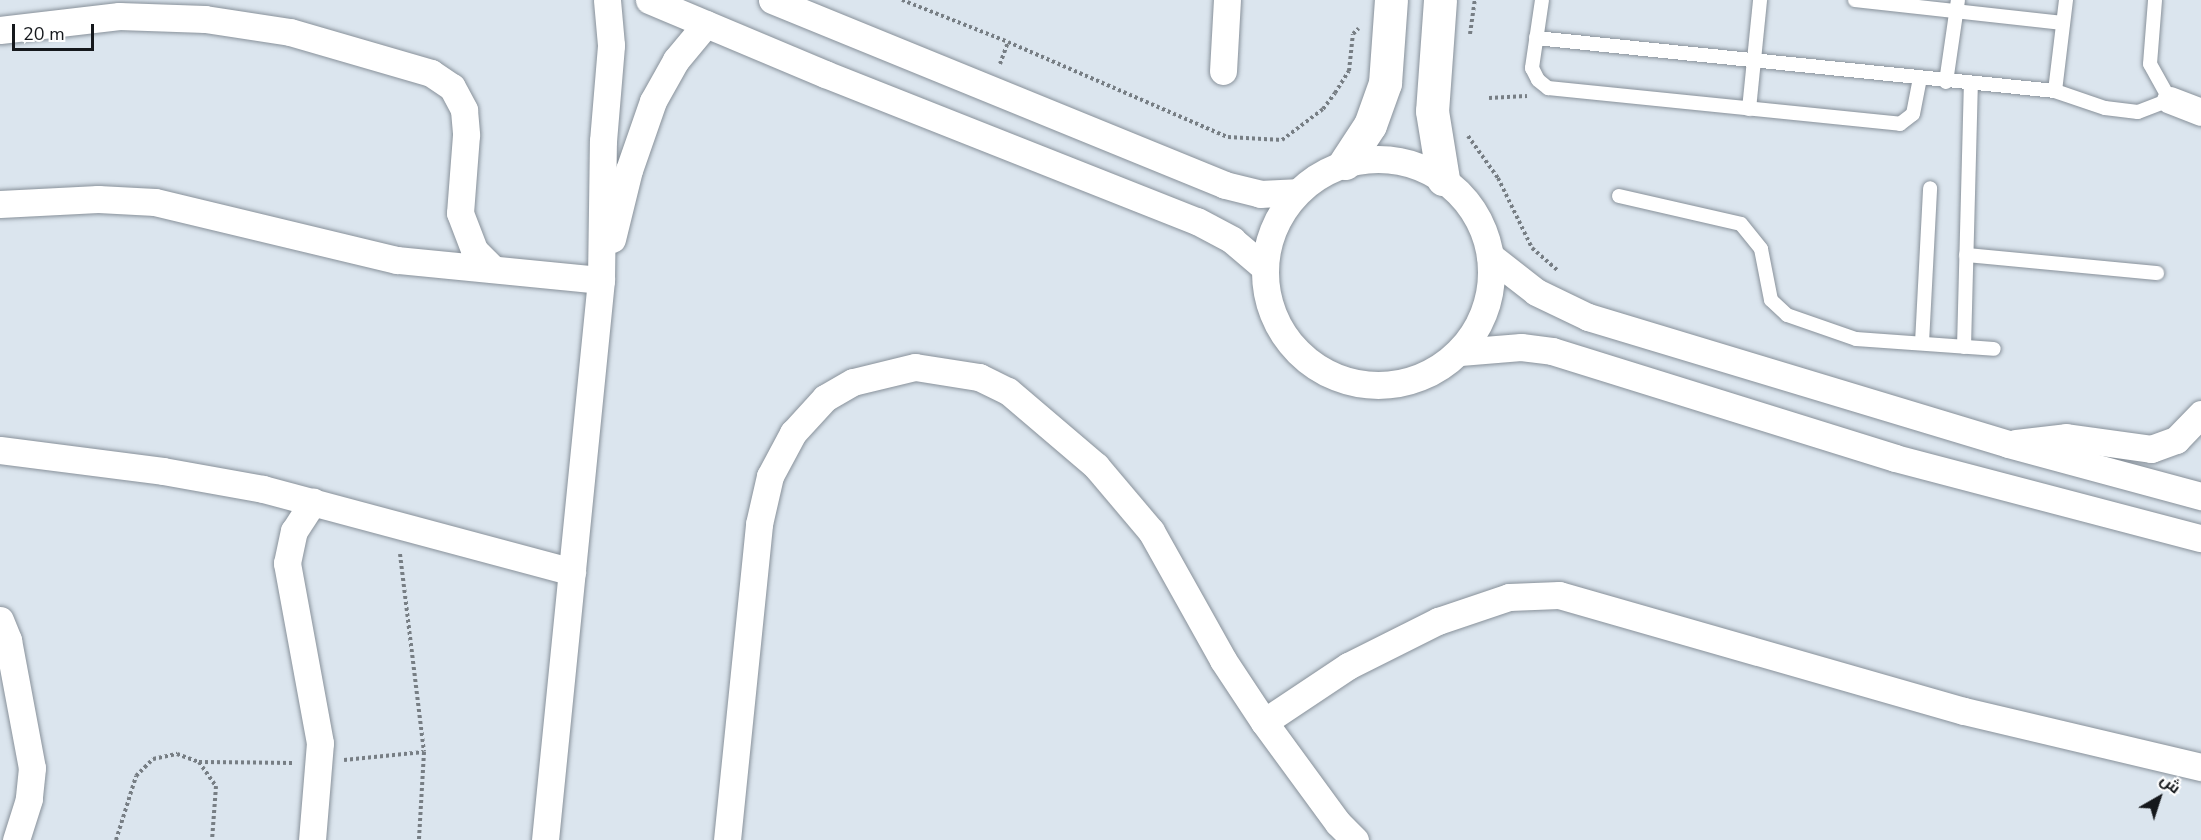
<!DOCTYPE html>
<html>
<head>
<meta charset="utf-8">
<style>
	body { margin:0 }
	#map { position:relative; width:2201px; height:840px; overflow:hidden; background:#dbe5ee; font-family:"Nunito Sans",Cairo,sans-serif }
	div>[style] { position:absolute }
	.path>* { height:4px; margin-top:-2px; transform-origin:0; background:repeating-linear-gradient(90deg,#777e84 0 3px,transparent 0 6px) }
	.roads { filter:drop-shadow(0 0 2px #88919a) drop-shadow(0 0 2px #88919a) }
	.lane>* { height:14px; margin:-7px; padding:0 7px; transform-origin:7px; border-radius:7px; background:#fff }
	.street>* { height:27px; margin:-13.5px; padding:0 13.5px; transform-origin:13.5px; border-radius:13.5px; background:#fff }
	.street>.ring { margin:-13.5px; padding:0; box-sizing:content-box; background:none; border:27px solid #fff; border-radius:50% }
	.secondary>* { height:33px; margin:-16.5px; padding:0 16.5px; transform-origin:16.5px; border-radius:16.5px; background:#fff }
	span { translate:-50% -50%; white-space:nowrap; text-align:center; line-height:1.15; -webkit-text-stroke:4.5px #fff; paint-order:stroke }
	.north { position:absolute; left:2129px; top:768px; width:60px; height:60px; -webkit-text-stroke:4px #fff; paint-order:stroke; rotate:39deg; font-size:16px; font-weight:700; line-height:24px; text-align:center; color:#15181c }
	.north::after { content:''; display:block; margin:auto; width:21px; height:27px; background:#15181c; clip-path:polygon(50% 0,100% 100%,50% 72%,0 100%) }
	.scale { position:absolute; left:12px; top:24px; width:82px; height:27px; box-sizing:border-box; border:3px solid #15181c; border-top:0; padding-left:8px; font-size:18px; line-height:21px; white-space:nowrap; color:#15181c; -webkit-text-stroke:4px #fff; paint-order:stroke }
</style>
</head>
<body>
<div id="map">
	<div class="path">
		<div style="left:902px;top:0;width:114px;rotate:21.6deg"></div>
		<div style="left:1470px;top:34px;width:34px;rotate:-82deg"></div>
		<div style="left:1000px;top:64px;width:23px;rotate:-70deg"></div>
		<div style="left:1008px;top:42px;width:240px;rotate:23.4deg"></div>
		<div style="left:1228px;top:137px;width:54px;rotate:3.2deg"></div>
		<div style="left:1282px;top:140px;width:51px;rotate:-37.1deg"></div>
		<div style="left:1323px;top:109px;width:20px;rotate:-53deg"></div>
		<div style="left:1335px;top:93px;width:26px;rotate:-58deg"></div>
		<div style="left:1349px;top:71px;width:37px;rotate:-84deg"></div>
		<div style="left:1353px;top:34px;width:8px;rotate:-45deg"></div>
		<div style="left:1489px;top:98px;width:38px;rotate:-3deg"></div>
		<div style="left:1468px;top:136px;width:52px;rotate:54.5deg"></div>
		<div style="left:1498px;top:178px;width:78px;rotate:64.1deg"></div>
		<div style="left:1532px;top:248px;width:33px;rotate:41deg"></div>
		<div style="left:400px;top:554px;width:199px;rotate:83.1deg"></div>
		<div style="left:424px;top:752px;width:88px;rotate:93.3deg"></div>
		<div style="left:344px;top:760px;width:80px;rotate:-5.7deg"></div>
		<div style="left:199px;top:762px;width:93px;rotate:0.6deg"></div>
		<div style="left:116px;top:840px;width:67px;rotate:-72.6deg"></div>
		<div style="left:136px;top:776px;width:24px;rotate:-45deg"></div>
		<div style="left:153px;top:759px;width:25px;rotate:-12deg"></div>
		<div style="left:177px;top:754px;width:23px;rotate:20deg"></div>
		<div style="left:199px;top:762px;width:29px;rotate:55deg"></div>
		<div style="left:216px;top:786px;width:54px;rotate:94.2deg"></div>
	</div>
	<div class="roads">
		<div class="lane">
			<div style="left:1542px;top:0;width:69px;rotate:98.4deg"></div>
			<div style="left:1532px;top:68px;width:13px;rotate:63deg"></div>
			<div style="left:1538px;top:80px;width:13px;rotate:39deg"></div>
			<div style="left:1548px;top:88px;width:354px;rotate:5.8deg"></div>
			<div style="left:1900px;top:124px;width:16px;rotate:-38deg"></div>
			<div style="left:1913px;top:114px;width:36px;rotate:-79deg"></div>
			<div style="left:1855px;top:0;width:209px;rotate:6.3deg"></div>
			<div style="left:1536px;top:38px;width:522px;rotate:5.83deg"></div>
			<div style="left:2055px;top:91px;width:53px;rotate:18.8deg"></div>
			<div style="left:2105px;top:108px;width:33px;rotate:7deg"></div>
			<div style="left:2138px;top:112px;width:34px;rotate:-21deg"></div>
			<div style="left:2170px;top:100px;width:41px;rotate:-119.1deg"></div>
			<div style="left:2150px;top:64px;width:64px;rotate:-85.5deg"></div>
			<div style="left:1946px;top:82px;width:83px;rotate:-81.7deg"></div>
			<div style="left:2055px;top:91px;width:92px;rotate:-83.1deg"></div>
			<div style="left:1749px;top:109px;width:110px;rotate:-84.2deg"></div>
			<div style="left:1619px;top:196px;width:125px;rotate:12.9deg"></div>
			<div style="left:1741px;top:224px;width:32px;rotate:51deg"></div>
			<div style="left:1761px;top:249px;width:52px;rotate:78.9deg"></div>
			<div style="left:1771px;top:300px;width:22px;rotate:43deg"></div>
			<div style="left:1787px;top:315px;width:73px;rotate:19.2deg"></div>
			<div style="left:1856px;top:339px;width:138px;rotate:4.1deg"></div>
			<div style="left:1966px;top:255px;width:192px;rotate:5.4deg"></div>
			<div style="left:1922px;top:343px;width:155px;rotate:-87deg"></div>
			<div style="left:1964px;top:347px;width:263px;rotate:-88.5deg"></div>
		</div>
		<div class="street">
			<div style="left:649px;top:0;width:191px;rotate:22.8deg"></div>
			<div style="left:825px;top:74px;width:400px;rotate:21.6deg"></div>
			<div style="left:1197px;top:221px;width:40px;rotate:28deg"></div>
			<div style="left:1232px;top:240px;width:42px;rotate:40.2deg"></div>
			<div style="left:772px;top:0;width:489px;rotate:22.2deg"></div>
			<div style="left:1225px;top:185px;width:36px;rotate:14deg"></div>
			<div style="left:1260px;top:194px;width:36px;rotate:-3deg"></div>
			<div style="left:0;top:30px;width:120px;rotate:-6.7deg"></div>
			<div style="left:119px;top:16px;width:86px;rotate:2deg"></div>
			<div style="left:205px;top:19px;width:86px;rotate:8.7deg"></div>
			<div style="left:290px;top:32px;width:147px;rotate:16.2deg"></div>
			<div style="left:431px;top:73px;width:25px;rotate:34deg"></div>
			<div style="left:452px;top:87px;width:26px;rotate:62deg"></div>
			<div style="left:464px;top:110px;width:25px;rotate:85deg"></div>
			<div style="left:466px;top:135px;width:78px;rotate:94.4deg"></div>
			<div style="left:460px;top:213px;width:40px;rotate:69deg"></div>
			<div style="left:474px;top:250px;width:27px;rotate:45deg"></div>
			<div style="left:1223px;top:71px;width:71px;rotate:-86.8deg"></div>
			<div style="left:2170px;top:100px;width:33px;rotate:21deg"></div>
			<div class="ring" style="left:1265px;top:159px;width:199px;height:199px"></div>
			<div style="left:0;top:204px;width:98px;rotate:-2.9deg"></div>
			<div style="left:98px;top:199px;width:57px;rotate:3deg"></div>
			<div style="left:155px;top:202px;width:249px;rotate:13.5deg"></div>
			<div style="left:397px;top:260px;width:205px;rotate:5.6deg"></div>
			<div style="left:612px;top:239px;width:71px;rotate:-76.2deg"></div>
			<div style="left:629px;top:170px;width:73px;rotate:-70.8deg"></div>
			<div style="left:653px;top:101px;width:47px;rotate:-60.7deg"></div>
			<div style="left:676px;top:60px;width:47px;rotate:-50.2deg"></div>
			<div style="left:1490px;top:256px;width:58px;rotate:38deg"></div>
			<div style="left:1536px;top:292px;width:58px;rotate:25.7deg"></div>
			<div style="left:1588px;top:317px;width:439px;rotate:16.8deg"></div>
			<div style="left:2008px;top:444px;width:200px;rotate:15.1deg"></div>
			<div style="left:1460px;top:352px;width:61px;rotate:-4.7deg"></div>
			<div style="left:1521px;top:347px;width:31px;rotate:7deg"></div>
			<div style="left:1552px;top:351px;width:359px;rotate:17.3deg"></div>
			<div style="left:1895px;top:458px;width:316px;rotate:14.7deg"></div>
			<div style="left:2016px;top:443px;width:50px;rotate:-6.8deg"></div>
			<div style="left:2066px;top:437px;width:86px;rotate:8deg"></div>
			<div style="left:2151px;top:449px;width:27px;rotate:-20deg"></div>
			<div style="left:2176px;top:440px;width:36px;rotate:-46deg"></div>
			<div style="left:0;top:450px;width:164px;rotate:7.3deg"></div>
			<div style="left:163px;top:471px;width:102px;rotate:10.2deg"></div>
			<div style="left:263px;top:489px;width:320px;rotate:15deg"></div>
			<div style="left:0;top:620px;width:22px;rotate:68deg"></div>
			<div style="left:8px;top:640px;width:130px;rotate:79.4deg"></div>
			<div style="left:32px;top:768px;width:31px;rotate:96deg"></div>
			<div style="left:29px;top:799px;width:43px;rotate:107.6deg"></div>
			<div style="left:1264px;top:722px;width:101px;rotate:-33.7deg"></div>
			<div style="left:1348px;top:666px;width:101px;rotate:-26.6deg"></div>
			<div style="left:1438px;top:621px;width:75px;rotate:-18.7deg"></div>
			<div style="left:1509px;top:597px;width:50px;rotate:-2.3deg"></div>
			<div style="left:1559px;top:595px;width:421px;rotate:16deg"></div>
			<div style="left:1964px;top:711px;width:244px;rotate:13.3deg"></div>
			<div style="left:312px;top:840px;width:97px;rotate:-85.3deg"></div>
			<div style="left:320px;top:743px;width:183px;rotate:-100.4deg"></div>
			<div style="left:287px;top:563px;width:33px;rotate:-78deg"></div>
			<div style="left:294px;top:531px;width:35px;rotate:-57deg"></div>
			<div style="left:545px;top:840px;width:563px;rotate:-84.29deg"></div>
			<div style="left:601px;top:280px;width:139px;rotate:-89.2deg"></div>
			<div style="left:603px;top:141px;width:96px;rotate:-85.2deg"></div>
			<div style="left:611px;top:45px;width:45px;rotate:-95.1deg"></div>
			<div style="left:727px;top:840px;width:318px;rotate:-84.2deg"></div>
			<div style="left:759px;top:524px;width:49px;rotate:-77.1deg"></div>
			<div style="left:770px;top:476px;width:49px;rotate:-61.9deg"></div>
			<div style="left:793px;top:433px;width:47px;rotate:-47.6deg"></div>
			<div style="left:825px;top:398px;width:32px;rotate:-30deg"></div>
			<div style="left:853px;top:382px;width:64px;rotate:-13.6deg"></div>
			<div style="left:915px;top:367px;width:65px;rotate:8.9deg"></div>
			<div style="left:979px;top:377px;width:32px;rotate:26deg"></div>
			<div style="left:1008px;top:391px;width:116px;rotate:40.4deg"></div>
			<div style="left:1096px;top:466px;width:85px;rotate:49.8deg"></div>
			<div style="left:1151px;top:531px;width:148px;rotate:60.8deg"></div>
			<div style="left:1223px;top:660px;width:74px;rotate:56.5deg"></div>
			<div style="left:1264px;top:722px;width:125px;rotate:53.8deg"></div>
			<div style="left:1338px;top:823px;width:24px;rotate:45deg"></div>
		</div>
		<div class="secondary">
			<div style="left:1440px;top:0;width:111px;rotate:94.1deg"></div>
			<div style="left:1432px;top:111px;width:69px;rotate:80.8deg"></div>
			<div style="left:1345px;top:163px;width:45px;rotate:-56.7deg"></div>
			<div style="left:1370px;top:125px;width:45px;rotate:-70.3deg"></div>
			<div style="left:1385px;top:83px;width:83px;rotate:-85.9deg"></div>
		</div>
	</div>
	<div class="north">ش</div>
	<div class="scale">20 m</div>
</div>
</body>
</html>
